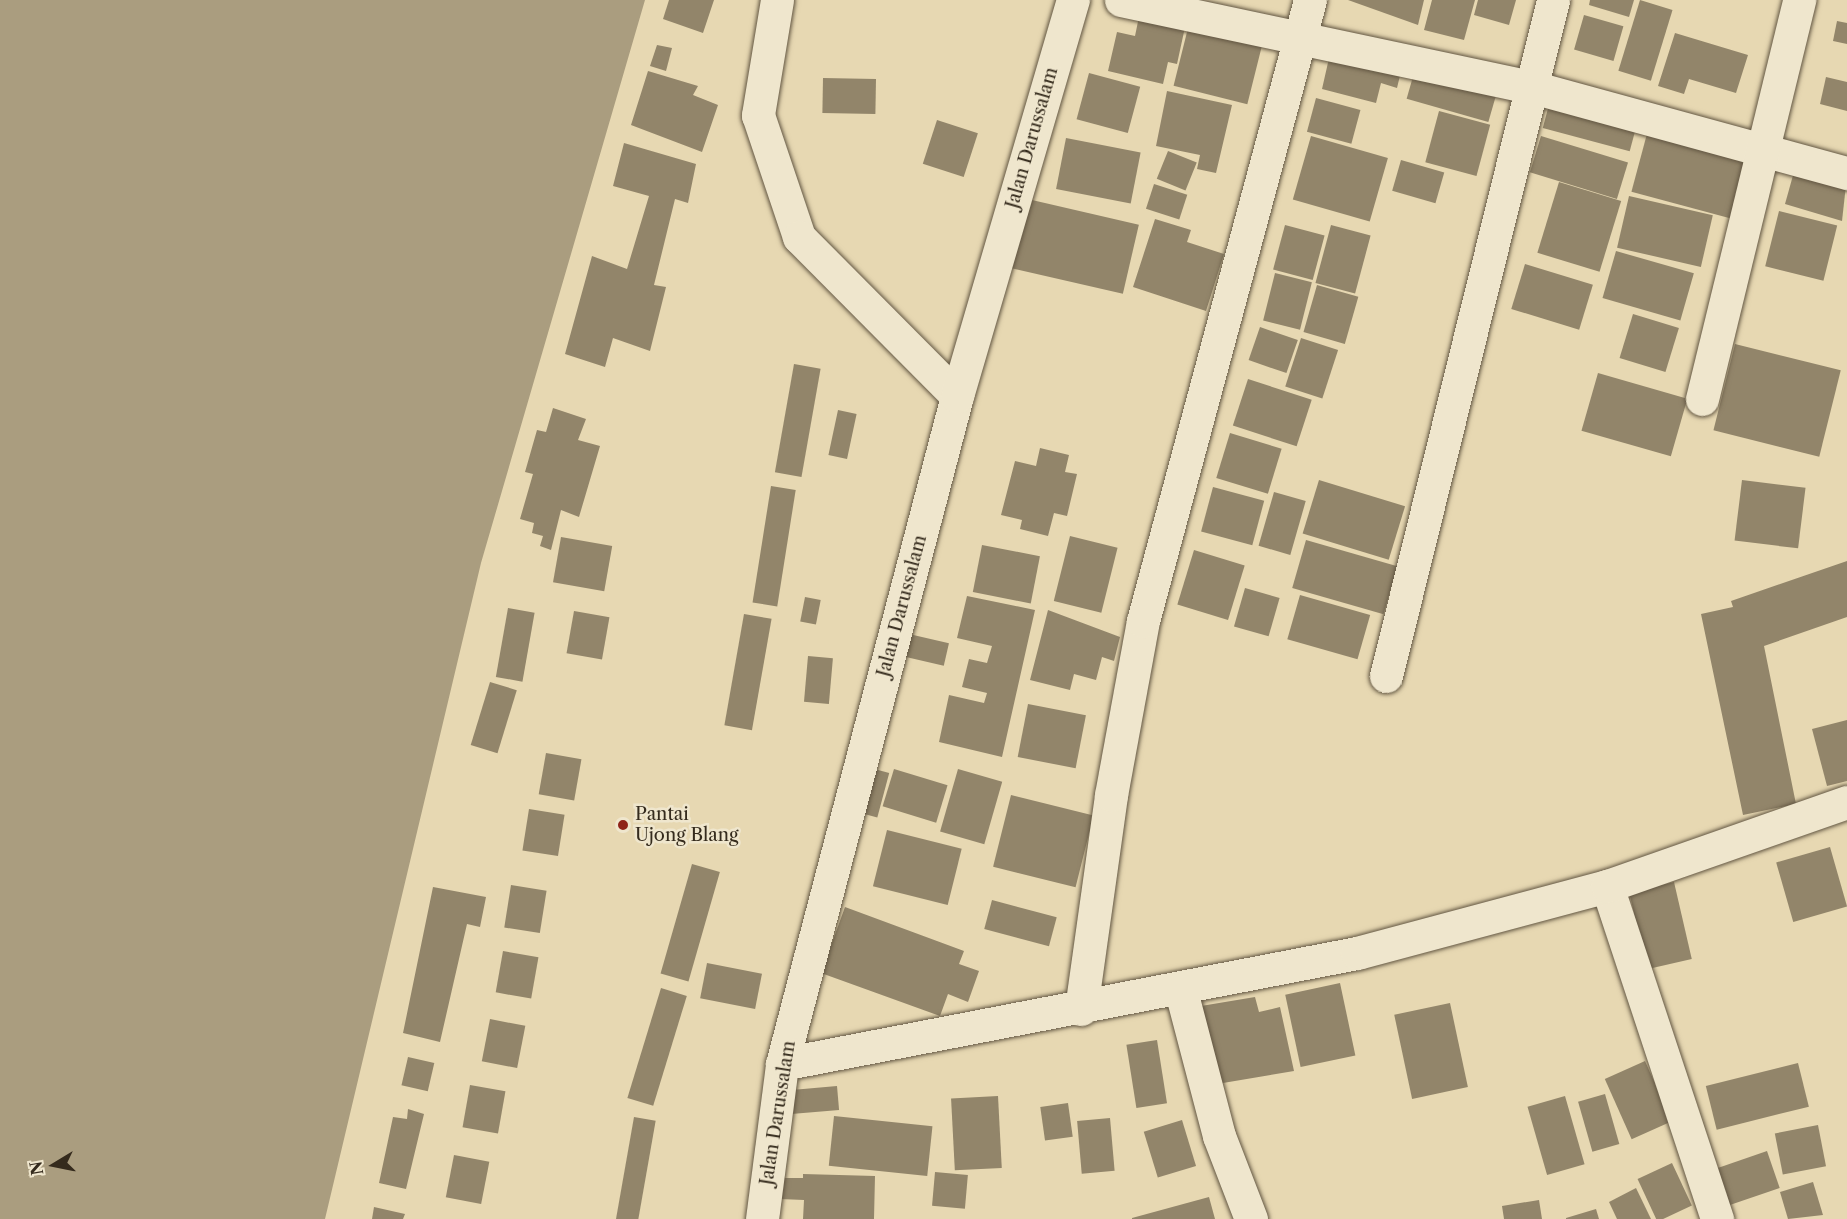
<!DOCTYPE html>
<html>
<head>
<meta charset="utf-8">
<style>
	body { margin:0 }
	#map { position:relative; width:1847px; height:1219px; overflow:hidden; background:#e7d8b2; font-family:"Libre Caslon Text",serif }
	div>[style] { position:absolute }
	.water>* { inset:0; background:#aa9d7f }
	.building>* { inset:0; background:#92856a; transform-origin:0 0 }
	.roads { filter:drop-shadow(0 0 2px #625642) drop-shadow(0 0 2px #625642) }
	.minor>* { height:33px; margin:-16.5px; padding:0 16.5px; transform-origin:16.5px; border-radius:16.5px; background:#efe6cd }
	.dots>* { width:16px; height:16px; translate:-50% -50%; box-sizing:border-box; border:3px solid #efe6cd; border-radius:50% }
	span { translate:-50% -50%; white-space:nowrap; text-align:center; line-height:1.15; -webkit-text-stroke:5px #efe6cd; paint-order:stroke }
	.street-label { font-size:18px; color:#352b1d }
	.poi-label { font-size:18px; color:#352b1d }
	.left { translate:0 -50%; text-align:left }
	.north { position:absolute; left:24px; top:1135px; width:60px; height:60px; -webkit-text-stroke:4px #efe6cd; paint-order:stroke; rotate:260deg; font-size:16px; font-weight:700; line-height:24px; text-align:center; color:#352b1d }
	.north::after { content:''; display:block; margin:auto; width:21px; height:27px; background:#352b1d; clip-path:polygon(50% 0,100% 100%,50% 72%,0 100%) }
</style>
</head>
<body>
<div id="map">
	<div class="water">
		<div style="clip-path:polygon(0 0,645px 0,481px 563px,325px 1219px,0 1219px)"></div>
	</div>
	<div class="building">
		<div style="clip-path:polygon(669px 0,714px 0,703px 33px,663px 19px)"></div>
		<div style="clip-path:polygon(1348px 0,1424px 0,1418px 25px)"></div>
		<div style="clip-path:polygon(1432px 0,1475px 0,1464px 40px,1424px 30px)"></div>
		<div style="clip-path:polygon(1478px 0,1516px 0,1509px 25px,1474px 15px)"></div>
		<div style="clip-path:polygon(1590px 0,1634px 0,1629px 17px,1589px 5px)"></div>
		<div style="left:1640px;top:0;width:34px;height:74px;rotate:17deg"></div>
		<div style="clip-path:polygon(1141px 7px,1187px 18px,1177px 64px,1168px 62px,1163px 84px,1108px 71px,1117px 32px,1135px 36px)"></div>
		<div style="left:1584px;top:15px;width:41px;height:36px;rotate:16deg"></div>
		<div style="left:1191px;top:16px;width:76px;height:72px;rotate:14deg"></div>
		<div style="clip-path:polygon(1837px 21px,1847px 23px,1847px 44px,1833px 41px)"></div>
		<div style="clip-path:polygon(1675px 33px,1748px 55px,1736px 93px,1689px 79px,1684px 94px,1658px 86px)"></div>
		<div style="clip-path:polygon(657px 45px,672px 48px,666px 71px,650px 66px)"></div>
		<div style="clip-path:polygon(1332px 45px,1403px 63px,1397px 88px,1381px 83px,1376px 103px,1322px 89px)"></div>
		<div style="left:1416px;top:66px;width:85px;height:34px;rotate:16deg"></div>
		<div style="clip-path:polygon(648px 71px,698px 86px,693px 95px,718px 105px,702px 152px,631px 125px)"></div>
		<div style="left:1089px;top:73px;width:53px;height:48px;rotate:15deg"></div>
		<div style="clip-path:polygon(1826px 77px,1847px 82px,1847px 111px,1820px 104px)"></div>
		<div style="left:823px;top:78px;width:53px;height:35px;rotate:1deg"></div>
		<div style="clip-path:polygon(1167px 91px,1232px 105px,1216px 173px,1197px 169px,1200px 155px,1156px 146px)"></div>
		<div style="left:1316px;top:98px;width:46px;height:35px;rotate:15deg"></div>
		<div style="left:1550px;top:101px;width:90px;height:28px;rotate:15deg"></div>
		<div style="left:1439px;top:111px;width:53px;height:53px;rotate:15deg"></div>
		<div style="left:937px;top:120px;width:43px;height:46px;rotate:18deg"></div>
		<div style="left:1648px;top:130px;width:103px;height:64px;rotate:15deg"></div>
		<div style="left:1311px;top:136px;width:80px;height:66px;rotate:16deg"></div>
		<div style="left:1541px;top:136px;width:91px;height:38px;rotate:17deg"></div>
		<div style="left:1066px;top:138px;width:76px;height:52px;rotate:11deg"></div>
		<div style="clip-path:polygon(624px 143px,696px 164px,688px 203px,675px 199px,654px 285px,666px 287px,650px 351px,613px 338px,605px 367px,565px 354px,592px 256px,627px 269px,649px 196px,613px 186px)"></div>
		<div style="left:1168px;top:151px;width:31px;height:30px;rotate:22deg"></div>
		<div style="left:1401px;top:160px;width:45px;height:32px;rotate:16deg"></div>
		<div style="clip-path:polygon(1797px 161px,1847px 176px,1842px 221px,1785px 204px)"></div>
		<div style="left:1559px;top:182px;width:65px;height:74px;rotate:17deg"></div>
		<div style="left:1154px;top:184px;width:35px;height:26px;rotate:18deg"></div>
		<div style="left:1629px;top:196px;width:86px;height:53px;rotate:13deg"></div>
		<div style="left:1019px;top:197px;width:123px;height:71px;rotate:13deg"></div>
		<div style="left:1779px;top:211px;width:60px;height:57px;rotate:14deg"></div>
		<div style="clip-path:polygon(1155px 219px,1191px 230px,1187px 242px,1224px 254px,1206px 311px,1133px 287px)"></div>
		<div style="left:1285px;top:225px;width:41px;height:46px;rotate:15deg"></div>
		<div style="left:1331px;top:225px;width:41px;height:60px;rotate:15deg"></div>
		<div style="left:1616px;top:251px;width:81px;height:49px;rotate:16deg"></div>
		<div style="left:1525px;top:264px;width:71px;height:47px;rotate:17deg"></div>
		<div style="left:1275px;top:273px;width:38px;height:49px;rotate:14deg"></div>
		<div style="left:1317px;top:285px;width:43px;height:49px;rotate:16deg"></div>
		<div style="left:1633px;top:314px;width:48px;height:46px;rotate:17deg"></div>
		<div style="left:1260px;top:327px;width:40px;height:35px;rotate:19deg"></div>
		<div style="left:1301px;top:338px;width:39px;height:51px;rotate:18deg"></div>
		<div style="left:1735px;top:344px;width:109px;height:89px;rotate:14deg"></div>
		<div style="left:794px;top:364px;width:27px;height:110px;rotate:10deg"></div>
		<div style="left:1598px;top:373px;width:93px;height:60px;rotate:16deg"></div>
		<div style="left:1248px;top:379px;width:67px;height:49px;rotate:18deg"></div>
		<div style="clip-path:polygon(553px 408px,586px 419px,578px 440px,600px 446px,579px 517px,561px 510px,551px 550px,540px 546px,543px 536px,532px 533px,534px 523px,520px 519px,533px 474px,525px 472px,537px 430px,546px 432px)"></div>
		<div style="left:838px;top:410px;width:19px;height:46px;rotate:12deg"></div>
		<div style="left:1230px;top:433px;width:54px;height:47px;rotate:17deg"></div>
		<div style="clip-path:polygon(1040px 448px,1069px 455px,1065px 472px,1077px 474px,1067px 516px,1054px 513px,1048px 536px,1020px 529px,1022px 520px,1001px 515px,1015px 461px,1036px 466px)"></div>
		<div style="left:1319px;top:480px;width:90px;height:56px;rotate:17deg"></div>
		<div style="left:1742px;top:480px;width:64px;height:61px;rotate:7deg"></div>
		<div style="left:771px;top:486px;width:25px;height:118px;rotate:9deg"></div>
		<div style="left:1213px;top:487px;width:53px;height:46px;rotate:15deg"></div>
		<div style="left:1274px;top:492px;width:33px;height:56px;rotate:16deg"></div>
		<div style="left:1070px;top:536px;width:49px;height:67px;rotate:14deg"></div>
		<div style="left:561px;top:537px;width:52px;height:46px;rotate:10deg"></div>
		<div style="left:1306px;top:540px;width:95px;height:50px;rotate:16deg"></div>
		<div style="left:982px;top:545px;width:59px;height:48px;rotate:11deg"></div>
		<div style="left:1194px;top:550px;width:53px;height:57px;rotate:17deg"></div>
		<div style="clip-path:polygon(1847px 561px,1847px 617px,1764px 646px,1796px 804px,1743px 815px,1701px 614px,1733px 607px,1731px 601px)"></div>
		<div style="left:1245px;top:588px;width:36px;height:40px;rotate:16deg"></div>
		<div style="left:1300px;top:595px;width:73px;height:46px;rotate:16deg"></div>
		<div style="clip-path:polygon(967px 596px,1035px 610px,1002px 757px,939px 742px,949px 695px,984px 703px,987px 693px,962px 687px,969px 659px,987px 663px,992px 646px,957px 638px)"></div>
		<div style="left:805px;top:597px;width:16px;height:25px;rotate:11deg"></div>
		<div style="left:508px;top:608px;width:27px;height:70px;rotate:10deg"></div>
		<div style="clip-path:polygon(1048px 610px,1120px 637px,1114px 661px,1102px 657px,1096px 680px,1074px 674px,1070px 690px,1030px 680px)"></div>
		<div style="left:574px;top:611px;width:36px;height:43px;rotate:10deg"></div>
		<div style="left:744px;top:614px;width:28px;height:113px;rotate:10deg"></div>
		<div style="left:909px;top:634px;width:41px;height:23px;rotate:13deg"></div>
		<div style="left:808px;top:656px;width:25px;height:46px;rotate:5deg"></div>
		<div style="left:490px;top:682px;width:28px;height:66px;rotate:17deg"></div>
		<div style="left:1028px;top:704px;width:59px;height:54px;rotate:11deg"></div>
		<div style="clip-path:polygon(1847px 720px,1847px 781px,1827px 786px,1812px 729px)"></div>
		<div style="left:546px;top:753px;width:36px;height:42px;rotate:10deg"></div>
		<div style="left:867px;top:767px;width:23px;height:46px;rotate:15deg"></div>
		<div style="left:894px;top:769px;width:56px;height:39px;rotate:17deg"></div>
		<div style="left:958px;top:769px;width:46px;height:65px;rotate:16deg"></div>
		<div style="left:1011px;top:795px;width:85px;height:74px;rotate:14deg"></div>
		<div style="left:529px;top:809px;width:36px;height:42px;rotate:9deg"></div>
		<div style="left:887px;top:830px;width:77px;height:58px;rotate:14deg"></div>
		<div style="left:1830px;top:847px;width:62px;height:56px;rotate:74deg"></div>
		<div style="left:692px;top:864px;width:29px;height:114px;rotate:16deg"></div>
		<div style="left:1674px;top:882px;width:79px;height:46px;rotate:77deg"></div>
		<div style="left:511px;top:885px;width:36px;height:43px;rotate:9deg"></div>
		<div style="clip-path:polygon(433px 887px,486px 897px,480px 927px,467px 924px,440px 1042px,403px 1033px)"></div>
		<div style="left:992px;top:900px;width:67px;height:30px;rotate:15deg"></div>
		<div style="clip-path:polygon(845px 907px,964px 951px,959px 964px,979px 971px,968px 1002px,948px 994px,940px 1016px,821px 973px)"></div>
		<div style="left:503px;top:951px;width:36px;height:42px;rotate:10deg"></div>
		<div style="left:707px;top:963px;width:56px;height:36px;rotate:11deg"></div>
		<div style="left:1340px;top:983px;width:74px;height:56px;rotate:78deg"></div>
		<div style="left:661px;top:988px;width:27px;height:115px;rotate:17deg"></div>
		<div style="clip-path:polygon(1255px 997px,1259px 1012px,1280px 1007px,1294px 1071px,1217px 1084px,1195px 1007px)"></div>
		<div style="left:1450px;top:1003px;width:86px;height:57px;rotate:78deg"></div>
		<div style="left:490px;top:1019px;width:36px;height:43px;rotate:11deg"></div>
		<div style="left:1157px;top:1040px;width:64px;height:31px;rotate:81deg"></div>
		<div style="left:408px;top:1057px;width:27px;height:29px;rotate:13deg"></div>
		<div style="left:1645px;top:1061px;width:66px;height:44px;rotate:66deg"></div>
		<div style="left:1798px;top:1063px;width:45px;height:95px;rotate:76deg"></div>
		<div style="left:470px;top:1085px;width:36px;height:43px;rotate:10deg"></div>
		<div style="left:837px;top:1086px;width:24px;height:51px;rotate:85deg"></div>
		<div style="left:1605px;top:1094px;width:52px;height:28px;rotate:74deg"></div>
		<div style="left:998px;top:1096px;width:72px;height:47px;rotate:87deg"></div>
		<div style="left:1565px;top:1096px;width:71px;height:39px;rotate:74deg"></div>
		<div style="left:1068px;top:1103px;width:34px;height:28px;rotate:82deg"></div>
		<div style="clip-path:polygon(408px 1109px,424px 1114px,406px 1189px,379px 1183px,393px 1117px,407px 1119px)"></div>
		<div style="left:834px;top:1116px;width:99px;height:50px;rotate:6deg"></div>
		<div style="left:634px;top:1117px;width:22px;height:105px;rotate:10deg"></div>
		<div style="left:1110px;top:1118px;width:53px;height:33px;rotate:85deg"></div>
		<div style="left:1182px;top:1120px;width:48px;height:40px;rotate:73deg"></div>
		<div style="left:1818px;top:1125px;width:42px;height:44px;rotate:79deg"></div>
		<div style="left:1767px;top:1151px;width:39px;height:62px;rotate:71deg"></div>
		<div style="left:454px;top:1155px;width:36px;height:43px;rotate:11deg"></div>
		<div style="left:1672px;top:1163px;width:47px;height:38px;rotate:65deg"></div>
		<div style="left:935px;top:1172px;width:33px;height:34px;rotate:5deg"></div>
		<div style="clip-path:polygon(803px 1174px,875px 1176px,874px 1219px,803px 1219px,804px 1200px,780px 1199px,781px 1178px,803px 1178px)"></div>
		<div style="clip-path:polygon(1813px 1182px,1823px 1215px,1788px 1219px,1780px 1192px)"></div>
		<div style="clip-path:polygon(1636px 1188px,1651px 1219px,1617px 1219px,1609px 1202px)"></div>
		<div style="clip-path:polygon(1209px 1197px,1215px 1219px,1132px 1219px,1132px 1218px)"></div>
		<div style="clip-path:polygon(1539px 1200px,1542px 1219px,1504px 1219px,1502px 1206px)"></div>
		<div style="clip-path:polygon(374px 1207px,405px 1214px,403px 1219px,372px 1219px)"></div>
		<div style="clip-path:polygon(1596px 1209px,1599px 1219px,1566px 1219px,1566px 1218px)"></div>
	</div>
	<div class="roads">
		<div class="minor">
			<div style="left:777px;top:0;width:117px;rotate:99.4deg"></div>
			<div style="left:758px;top:115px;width:129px;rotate:71.4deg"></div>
			<div style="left:799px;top:237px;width:224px;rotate:45.2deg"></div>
			<div style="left:1121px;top:0;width:420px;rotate:12deg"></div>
			<div style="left:1532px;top:87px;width:327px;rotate:15.3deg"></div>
			<div style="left:1702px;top:399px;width:411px;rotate:-76.3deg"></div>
			<div style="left:1386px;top:676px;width:696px;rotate:-76.12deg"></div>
			<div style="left:1607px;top:886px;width:351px;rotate:71.7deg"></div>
			<div style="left:1181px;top:991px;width:150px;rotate:75.3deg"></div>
			<div style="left:1219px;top:1136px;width:89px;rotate:68.9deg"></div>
			<div style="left:1081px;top:1009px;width:216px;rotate:-82deg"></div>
			<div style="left:1111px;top:795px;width:177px;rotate:-79.6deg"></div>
			<div style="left:1143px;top:621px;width:643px;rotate:-74.95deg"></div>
			<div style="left:782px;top:1064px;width:586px;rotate:-10.93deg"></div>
			<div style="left:1357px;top:953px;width:259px;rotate:-15deg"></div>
			<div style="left:1607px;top:886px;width:254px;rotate:-19.3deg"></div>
			<div style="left:762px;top:1219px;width:156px;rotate:-82.6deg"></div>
			<div style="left:782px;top:1064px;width:691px;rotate:-75.32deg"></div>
			<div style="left:957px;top:396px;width:413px;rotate:-73.7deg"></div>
		</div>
	</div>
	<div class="dots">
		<div style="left:623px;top:825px;background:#8f2418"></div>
	</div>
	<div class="street-label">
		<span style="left:1032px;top:138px;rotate:-74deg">Jalan Darussalam</span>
		<span style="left:902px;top:606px;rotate:-75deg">Jalan Darussalam</span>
		<span style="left:778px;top:1113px;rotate:-81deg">Jalan Darussalam</span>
	</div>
	<div class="poi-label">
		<span class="left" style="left:635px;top:825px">Pantai<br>Ujong Blang</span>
	</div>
	<div class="north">N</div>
</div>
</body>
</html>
